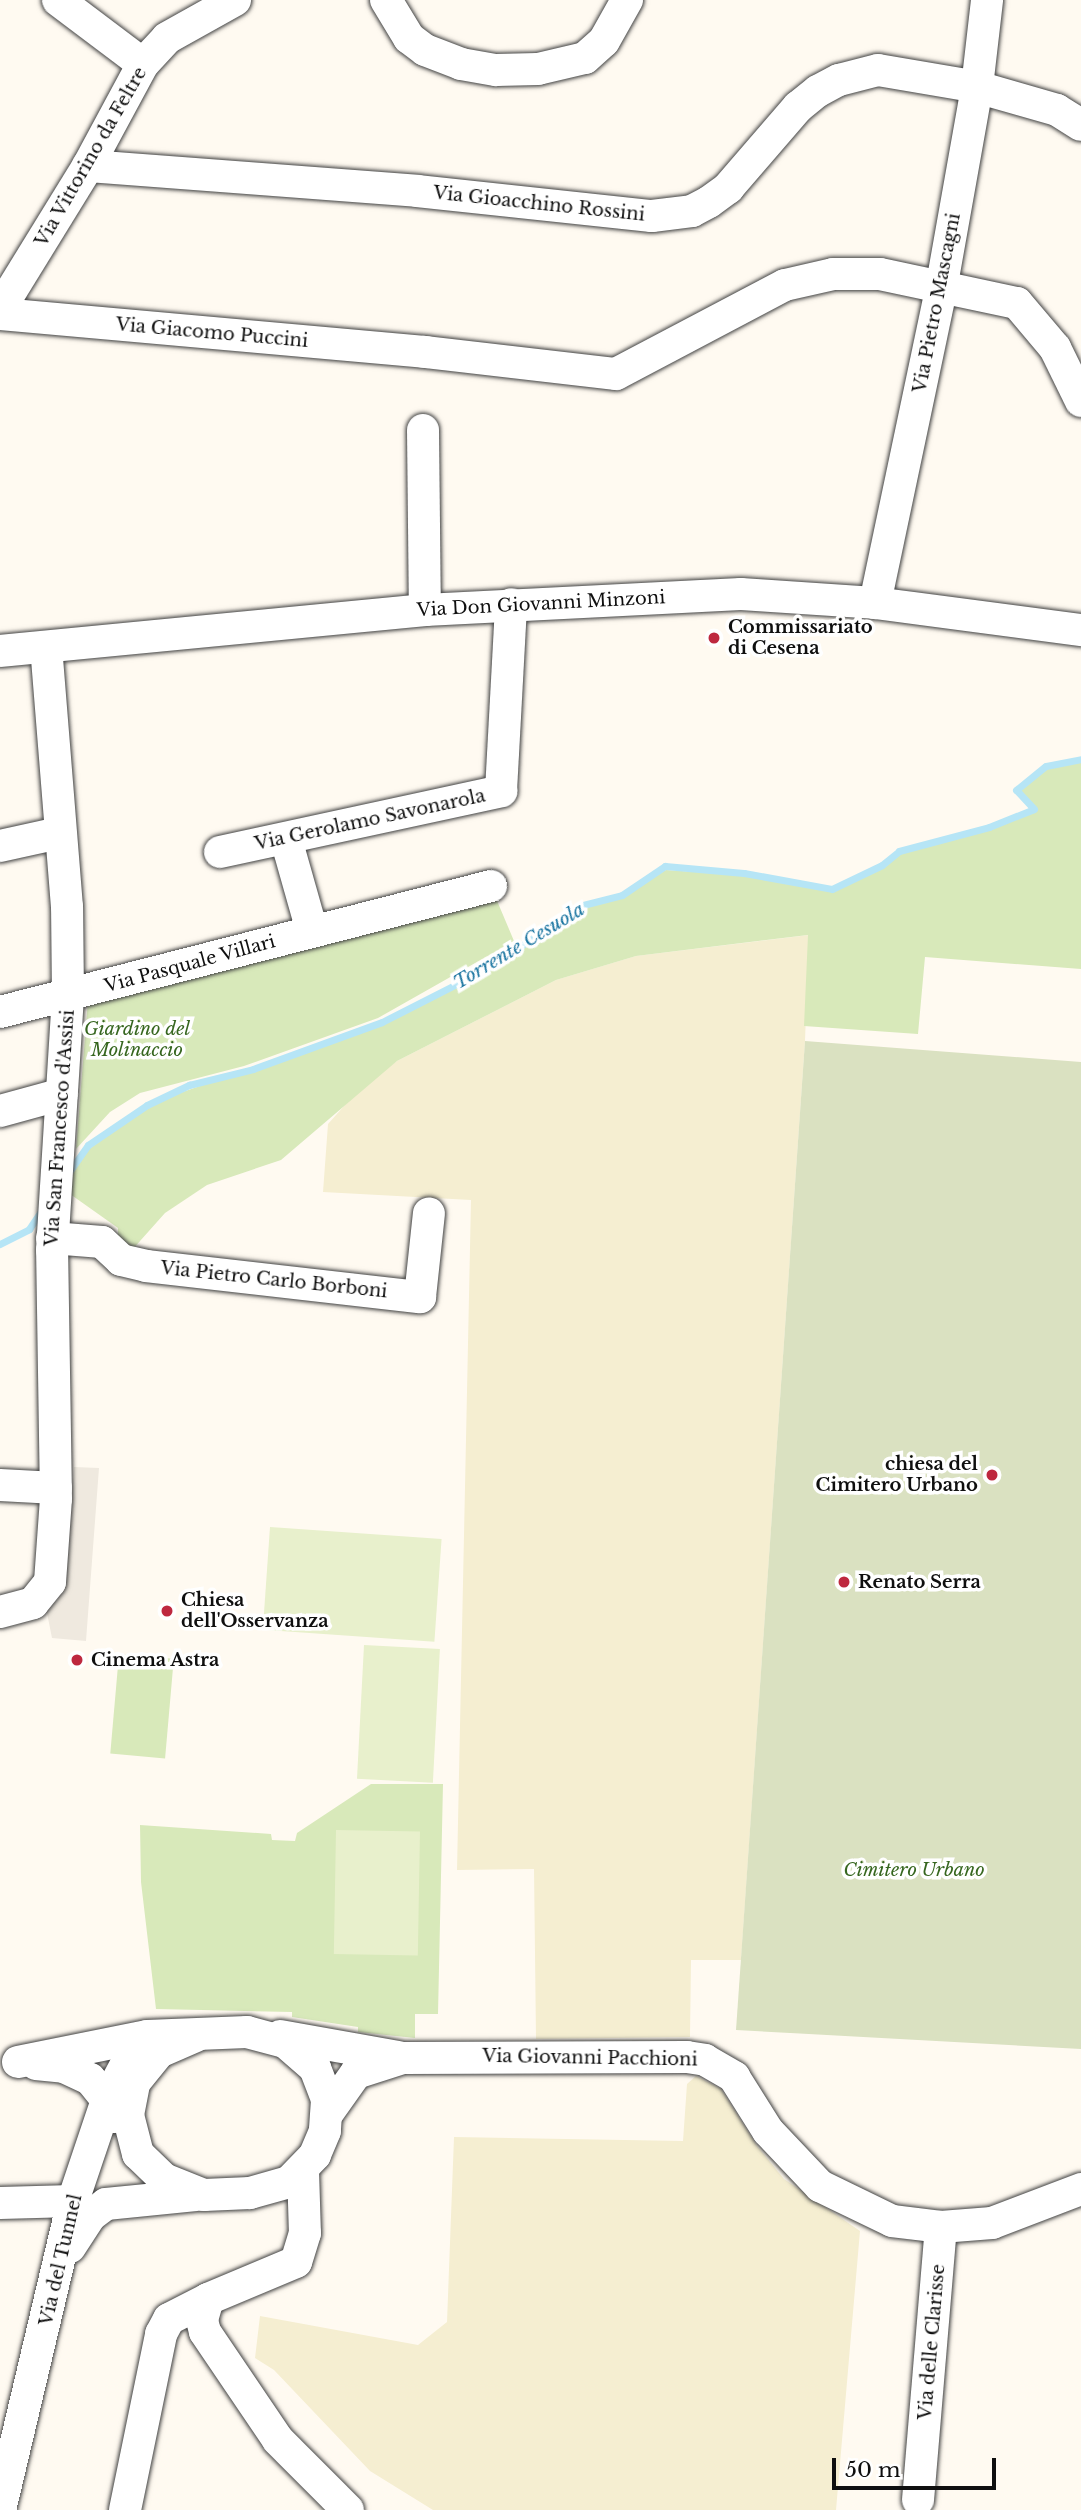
<!DOCTYPE html>
<html>
<head>
<meta charset="utf-8">
<style>
	body { margin:0 }
	#map { position:relative; width:1081px; height:2510px; overflow:hidden; background:#fffaf1; font-family:"Libre Baskerville",serif }
	div>[style] { position:absolute }
	.farmland>* { inset:0; background:#f5eed1 }
	.green>* { inset:0; background:#d8e9ba; transform-origin:0 0 }
	.cemetery>* { inset:0; background:#dae1c1 }
	.pitch>* { inset:0; background:#e8f0cc; transform-origin:0 0 }
	.plaza>* { inset:0; background:#efe9df }
	.stream>* { height:7px; margin:-3.5px; padding:0 3.5px; transform-origin:3.5px; border-radius:3.5px; background:#b6e5f6 }
	.roads { filter:drop-shadow(0 0 2px #424242) drop-shadow(0 0 2px #424242) }
	.minor>* { height:32px; margin:-16px; padding:0 16px; transform-origin:16px; border-radius:16px; background:#fff }
	.dots>* { width:19px; height:19px; translate:-50% -50%; box-sizing:border-box; border:4px solid #fff; border-radius:50% }
	span { translate:-50% -50%; white-space:nowrap; text-align:center; line-height:1.15; -webkit-text-stroke:7px #fff; paint-order:stroke }
	.street-label { font-size:18px; color:#0f0f0f }
	.poi-label { font-size:18px; color:#0f0f0f; font-weight:700 }
	.left { translate:0 -50%; text-align:left }
	.right { translate:-100% -50%; text-align:right }
	.park-label { font-size:18px; color:#36661f; font-style:italic }
	.water-label { font-size:19px; color:#1974a0; font-style:italic }
	.scale { position:absolute; left:832px; top:2458px; width:164px; height:32px; box-sizing:border-box; border:4px solid #0f0f0f; border-top:0; padding-left:9px; font-size:21px; line-height:24px; white-space:nowrap; color:#0f0f0f; -webkit-text-stroke:5px #fff; paint-order:stroke }
</style>
</head>
<body>
<div id="map">
	<div class="farmland">
		<div style="clip-path:polygon(809px 935px,805px 1041px,741px 1960px,691px 1960px,690px 2037px,536px 2039px,534px 1869px,457px 1870px,471px 1200px,323px 1192px,328px 1124px,361px 1087px,397px 1061px,556px 980px,636px 956px)"></div>
		<div style="clip-path:polygon(696px 2076px,721px 2089px,757px 2146px,784px 2179px,860px 2231px,836px 2510px,433px 2510px,370px 2471px,274px 2370px,255px 2358px,260px 2316px,418px 2345px,447px 2322px,454px 2137px,683px 2141px,687px 2084px)"></div>
	</div>
	<div class="green">
		<div style="clip-path:polygon(1081px 761px,1081px 969px,925px 957px,918px 1034px,804px 1026px,808px 935px,636px 956px,556px 980px,397px 1061px,281px 1160px,207px 1185px,165px 1213px,132px 1250px,118px 1253px,118px 1228px,70px 1194px,74px 1168px,86px 1151px,140px 1113px,174px 1095px,382px 1023px,484px 971px,584px 906px,622px 896px,666px 870px,743px 875px,833px 892px,883px 868px,901px 852px,990px 829px,1037px 810px,1019px 791px,1046px 767px)"></div>
		<div style="clip-path:polygon(495px 896px,514px 941px,378px 1018px,244px 1066px,140px 1093px,110px 1112px,76px 1149px,88px 1000px)"></div>
		<div style="left:119px;top:1654px;width:55px;height:100px;rotate:5deg"></div>
		<div style="clip-path:polygon(371px 1784px,443px 1784px,438px 2014px,415px 2014px,415px 2038px,358px 2032px,358px 2027px,292px 2017px,292px 2012px,156px 2009px,141px 1882px,140px 1825px,271px 1834px,272px 1840px,295px 1841px,297px 1833px)"></div>
	</div>
	<div class="cemetery">
		<div style="clip-path:polygon(805px 1041px,1081px 1062px,1081px 2049px,736px 2030px)"></div>
	</div>
	<div class="pitch">
		<div style="left:270px;top:1527px;width:172px;height:103px;rotate:4deg"></div>
		<div style="left:364px;top:1645px;width:76px;height:134px;rotate:3deg"></div>
		<div style="left:336px;top:1830px;width:84px;height:124px;rotate:1deg"></div>
	</div>
	<div class="plaza">
		<div style="clip-path:polygon(74px 1467px,99px 1468px,86px 1641px,52px 1638px,46px 1608px,57px 1601px,65px 1584px)"></div>
	</div>
	<div class="stream">
		<div style="left:69px;top:1172px;width:33px;rotate:-55deg"></div>
		<div style="left:88px;top:1145px;width:71px;rotate:-34.1deg"></div>
		<div style="left:147px;top:1105px;width:47px;rotate:-25.5deg"></div>
		<div style="left:189px;top:1085px;width:66px;rotate:-14deg"></div>
		<div style="left:253px;top:1069px;width:137px;rotate:-20deg"></div>
		<div style="left:382px;top:1022px;width:114px;rotate:-27deg"></div>
		<div style="left:484px;top:970px;width:118px;rotate:-33.3deg"></div>
		<div style="left:583px;top:905px;width:40px;rotate:-14.4deg"></div>
		<div style="left:622px;top:895px;width:52px;rotate:-34deg"></div>
		<div style="left:665px;top:866px;width:79px;rotate:5.1deg"></div>
		<div style="left:744px;top:873px;width:89px;rotate:10.3deg"></div>
		<div style="left:832px;top:889px;width:55px;rotate:-25.6deg"></div>
		<div style="left:882px;top:865px;width:22px;rotate:-39deg"></div>
		<div style="left:899px;top:851px;width:93px;rotate:-14.9deg"></div>
		<div style="left:989px;top:827px;width:48px;rotate:-21.8deg"></div>
		<div style="left:1034px;top:809px;width:26px;rotate:-133deg"></div>
		<div style="left:1016px;top:790px;width:38px;rotate:-39deg"></div>
		<div style="left:1046px;top:766px;width:36px;rotate:-11deg"></div>
		<div style="left:0;top:1244px;width:33px;rotate:-27deg"></div>
		<div style="left:29px;top:1229px;width:23px;rotate:-56deg"></div>
	</div>
	<div class="roads">
		<div class="minor">
			<div style="left:58px;top:0;width:106px;rotate:37deg"></div>
			<div style="left:386px;top:0;width:44px;rotate:58.8deg"></div>
			<div style="left:409px;top:38px;width:20px;rotate:37deg"></div>
			<div style="left:425px;top:50px;width:39px;rotate:21deg"></div>
			<div style="left:461px;top:64px;width:36px;rotate:10deg"></div>
			<div style="left:496px;top:70px;width:42px;rotate:-1.4deg"></div>
			<div style="left:538px;top:69px;width:48px;rotate:-13.2deg"></div>
			<div style="left:585px;top:58px;width:25px;rotate:-42deg"></div>
			<div style="left:604px;top:41px;width:47px;rotate:-60.7deg"></div>
			<div style="left:88px;top:166px;width:330px;rotate:4.3deg"></div>
			<div style="left:417px;top:191px;width:236px;rotate:6.1deg"></div>
			<div style="left:652px;top:216px;width:40px;rotate:-7.1deg"></div>
			<div style="left:692px;top:211px;width:19px;rotate:-28deg"></div>
			<div style="left:709px;top:202px;width:24px;rotate:-36deg"></div>
			<div style="left:728px;top:188px;width:107px;rotate:-49.2deg"></div>
			<div style="left:798px;top:107px;width:26px;rotate:-39deg"></div>
			<div style="left:818px;top:91px;width:24px;rotate:-28deg"></div>
			<div style="left:839px;top:80px;width:40px;rotate:-14.4deg"></div>
			<div style="left:878px;top:70px;width:100px;rotate:9.7deg"></div>
			<div style="left:977px;top:87px;width:83px;rotate:16deg"></div>
			<div style="left:1057px;top:110px;width:28px;rotate:32deg"></div>
			<div style="left:0;top:309px;width:168px;rotate:-58.4deg"></div>
			<div style="left:88px;top:166px;width:116px;rotate:-61.7deg"></div>
			<div style="left:143px;top:64px;width:35px;rotate:-47deg"></div>
			<div style="left:167px;top:38px;width:78px;rotate:-29.2deg"></div>
			<div style="left:0;top:314px;width:427px;rotate:5.1deg"></div>
			<div style="left:425px;top:352px;width:192px;rotate:6.6deg"></div>
			<div style="left:616px;top:374px;width:191px;rotate:-27.8deg"></div>
			<div style="left:785px;top:285px;width:49px;rotate:-12.9deg"></div>
			<div style="left:833px;top:274px;width:47px"></div>
			<div style="left:880px;top:274px;width:140px;rotate:12deg"></div>
			<div style="left:1017px;top:303px;width:59px;rotate:49.8deg"></div>
			<div style="left:1055px;top:348px;width:59px;rotate:63.9deg"></div>
			<div style="left:423px;top:430px;width:180px;rotate:89.4deg"></div>
			<div style="left:875px;top:603px;width:326px;rotate:-78.1deg"></div>
			<div style="left:942px;top:284px;width:200px;rotate:-79.9deg"></div>
			<div style="left:977px;top:87px;width:88px;rotate:-83.4deg"></div>
			<div style="left:0;top:651px;width:427px;rotate:-5.5deg"></div>
			<div style="left:425px;top:610px;width:316px;rotate:-2.9deg"></div>
			<div style="left:741px;top:594px;width:134px;rotate:3.8deg"></div>
			<div style="left:875px;top:603px;width:208px;rotate:7.5deg"></div>
			<div style="left:286px;top:839px;width:96px;rotate:74.2deg"></div>
			<div style="left:0;top:846px;width:60px;rotate:-12.4deg"></div>
			<div style="left:220px;top:852px;width:288px;rotate:-12.2deg"></div>
			<div style="left:501px;top:791px;width:187px;rotate:-86.9deg"></div>
			<div style="left:0;top:1012px;width:507px;rotate:-14.39deg"></div>
			<div style="left:0;top:1111px;width:64px;rotate:-15.3deg"></div>
			<div style="left:52px;top:1238px;width:50px;rotate:4.6deg"></div>
			<div style="left:102px;top:1242px;width:26px;rotate:43deg"></div>
			<div style="left:121px;top:1260px;width:26px;rotate:13deg"></div>
			<div style="left:146px;top:1266px;width:276px;rotate:6.5deg"></div>
			<div style="left:420px;top:1297px;width:84px;rotate:-83.9deg"></div>
			<div style="left:0;top:1485px;width:56px;rotate:3.1deg"></div>
			<div style="left:0;top:1612px;width:34px;rotate:-15deg"></div>
			<div style="left:33px;top:1603px;width:27px;rotate:-51deg"></div>
			<div style="left:50px;top:1582px;width:83px;rotate:-85.9deg"></div>
			<div style="left:56px;top:1499px;width:249px;rotate:-90.9deg"></div>
			<div style="left:52px;top:1250px;width:254px;rotate:-86.4deg"></div>
			<div style="left:68px;top:997px;width:90px;rotate:-90.6deg"></div>
			<div style="left:67px;top:907px;width:260px;rotate:-94.6deg"></div>
			<div style="left:280px;top:2036px;width:120px;rotate:10.1deg"></div>
			<div style="left:18px;top:2062px;width:132px;rotate:-11.4deg"></div>
			<div style="left:147px;top:2036px;width:100px;rotate:-2.3deg"></div>
			<div style="left:247px;top:2032px;width:39px;rotate:15deg"></div>
			<div style="left:285px;top:2042px;width:40px;rotate:41deg"></div>
			<div style="left:315px;top:2068px;width:34px;rotate:69deg"></div>
			<div style="left:327px;top:2100px;width:31px;rotate:94deg"></div>
			<div style="left:325px;top:2131px;width:26px;rotate:113deg"></div>
			<div style="left:315px;top:2155px;width:37px;rotate:134deg"></div>
			<div style="left:289px;top:2182px;width:41px;rotate:164.2deg"></div>
			<div style="left:250px;top:2193px;width:46px;rotate:177.5deg"></div>
			<div style="left:204px;top:2195px;width:43px;rotate:-158.2deg"></div>
			<div style="left:164px;top:2179px;width:36px;rotate:-136deg"></div>
			<div style="left:138px;top:2154px;width:40px;rotate:-104.4deg"></div>
			<div style="left:128px;top:2115px;width:33px;rotate:-79deg"></div>
			<div style="left:134px;top:2083px;width:40px;rotate:-51deg"></div>
			<div style="left:159px;top:2052px;width:40px;rotate:-23.4deg"></div>
			<div style="left:36px;top:2064px;width:28px;rotate:6deg"></div>
			<div style="left:64px;top:2067px;width:29px;rotate:25deg"></div>
			<div style="left:90px;top:2079px;width:27px;rotate:51deg"></div>
			<div style="left:107px;top:2100px;width:18px;rotate:71deg"></div>
			<div style="left:327px;top:2114px;width:50px;rotate:-54.7deg"></div>
			<div style="left:356px;top:2073px;width:49px;rotate:-17.7deg"></div>
			<div style="left:403px;top:2058px;width:284px;rotate:-0.2deg"></div>
			<div style="left:687px;top:2057px;width:18px;rotate:9deg"></div>
			<div style="left:705px;top:2060px;width:34px;rotate:30deg"></div>
			<div style="left:734px;top:2077px;width:64px;rotate:57.8deg"></div>
			<div style="left:768px;top:2131px;width:76px;rotate:46.6deg"></div>
			<div style="left:820px;top:2186px;width:80px;rotate:25.9deg"></div>
			<div style="left:892px;top:2221px;width:49px;rotate:7deg"></div>
			<div style="left:941px;top:2227px;width:51px;rotate:-4.5deg"></div>
			<div style="left:992px;top:2223px;width:95px;rotate:-20.9deg"></div>
			<div style="left:303px;top:2171px;width:62px;rotate:88.2deg"></div>
			<div style="left:305px;top:2233px;width:30px;rotate:107deg"></div>
			<div style="left:296px;top:2262px;width:95px;rotate:157.2deg"></div>
			<div style="left:208px;top:2299px;width:22px;rotate:106deg"></div>
			<div style="left:202px;top:2320px;width:12px;rotate:76deg"></div>
			<div style="left:205px;top:2332px;width:130px;rotate:55.9deg"></div>
			<div style="left:278px;top:2440px;width:99px;rotate:45deg"></div>
			<div style="left:0;top:2203px;width:73px;rotate:-1.6deg"></div>
			<div style="left:70px;top:2247px;width:37px;rotate:-57deg"></div>
			<div style="left:90px;top:2216px;width:20px;rotate:-37deg"></div>
			<div style="left:106px;top:2204px;width:90px;rotate:-5.7deg"></div>
			<div style="left:918px;top:2500px;width:274px;rotate:-85.2deg"></div>
			<div style="left:0;top:2510px;width:318px;rotate:-76.7deg"></div>
			<div style="left:73px;top:2201px;width:107px;rotate:-71.4deg"></div>
			<div style="left:107px;top:2100px;width:40px;rotate:-62deg"></div>
			<div style="left:125px;top:2510px;width:180px;rotate:-78.4deg"></div>
			<div style="left:161px;top:2334px;width:17px;rotate:-62deg"></div>
			<div style="left:169px;top:2319px;width:44px;rotate:-27.1deg"></div>
		</div>
	</div>
	<div class="dots">
		<div style="left:714px;top:638px;background:#be283f"></div>
		<div style="left:992px;top:1475px;background:#be283f"></div>
		<div style="left:844px;top:1582px;background:#be283f"></div>
		<div style="left:167px;top:1611px;background:#be283f"></div>
		<div style="left:77px;top:1660px;background:#be283f"></div>
	</div>
	<div class="street-label">
		<span style="left:91px;top:157px;rotate:-60deg">Via Vittorino da Feltre</span>
		<span style="left:539px;top:204px;rotate:6deg">Via Gioacchino Rossini</span>
		<span style="left:937px;top:303px;rotate:-79deg">Via Pietro Mascagni</span>
		<span style="left:212px;top:333px;rotate:5deg">Via Giacomo Puccini</span>
		<span style="left:541px;top:604px;rotate:-3deg">Via Don Giovanni Minzoni</span>
		<span style="left:370px;top:820px;rotate:-12deg">Via Gerolamo Savonarola</span>
		<span style="left:190px;top:964px;rotate:-15deg">Via Pasquale Villari</span>
		<span style="left:60px;top:1128px;rotate:-86deg">Via San Francesco d'Assisi</span>
		<span style="left:274px;top:1280px;rotate:6deg">Via Pietro Carlo Borboni</span>
		<span style="left:590px;top:2058px;rotate:1deg">Via Giovanni Pacchioni</span>
		<span style="left:61px;top:2260px;rotate:-77deg">Via del Tunnel</span>
		<span style="left:932px;top:2342px;rotate:-85deg">Via delle Clarisse</span>
	</div>
	<div class="poi-label">
		<span class="left" style="left:728px;top:638px">Commissariato<br>di Cesena</span>
		<span class="right" style="left:978px;top:1475px">chiesa del<br>Cimitero Urbano</span>
		<span class="left" style="left:858px;top:1582px">Renato Serra</span>
		<span class="left" style="left:181px;top:1611px">Chiesa<br>dell'Osservanza</span>
		<span class="left" style="left:91px;top:1660px">Cinema Astra</span>
	</div>
	<div class="park-label">
		<span style="left:137px;top:1040px">Giardino del<br>Molinaccio</span>
		<span style="left:914px;top:1870px">Cimitero Urbano</span>
	</div>
	<div class="water-label">
		<span style="left:519px;top:946px;rotate:-31deg">Torrente Cesuola</span>
	</div>
	<div class="scale">50 m</div>
</div>
</body>
</html>
